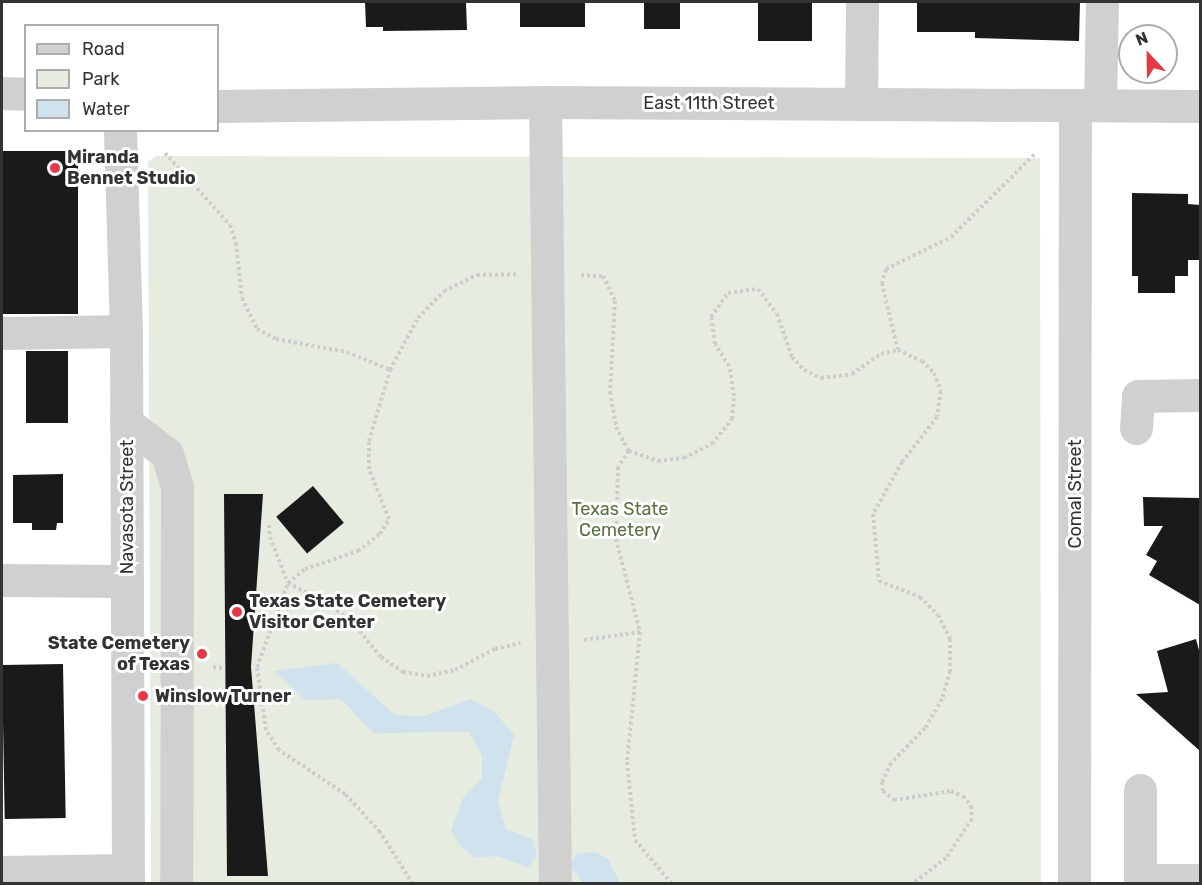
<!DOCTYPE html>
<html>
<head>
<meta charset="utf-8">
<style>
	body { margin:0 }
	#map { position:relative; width:1202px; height:885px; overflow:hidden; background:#fff; font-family:Rubik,sans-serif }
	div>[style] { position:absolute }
	.green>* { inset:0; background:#e6ecdf }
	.water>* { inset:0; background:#cfe2ee }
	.building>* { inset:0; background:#1a1a1a; transform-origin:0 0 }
	.path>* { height:4px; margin-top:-2px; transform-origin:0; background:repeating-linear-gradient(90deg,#cdcdcd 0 3px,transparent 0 6px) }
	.minor>* { height:33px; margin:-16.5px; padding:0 16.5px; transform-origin:16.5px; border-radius:16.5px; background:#d0d0d0 }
	.dots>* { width:16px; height:16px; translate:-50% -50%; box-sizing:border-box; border:3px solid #fff; border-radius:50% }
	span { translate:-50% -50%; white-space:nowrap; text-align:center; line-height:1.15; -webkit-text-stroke:6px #fff; paint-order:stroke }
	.street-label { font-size:18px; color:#333 }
	.poi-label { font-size:18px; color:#333; font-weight:700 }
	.left { translate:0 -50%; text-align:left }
	.right { translate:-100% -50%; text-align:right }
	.park-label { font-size:18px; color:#56703f }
	.frame { position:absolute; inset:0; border:3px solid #333; pointer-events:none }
	.legend { position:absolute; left:24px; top:24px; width:195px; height:108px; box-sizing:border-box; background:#fff; border:2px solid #adadad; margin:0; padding:8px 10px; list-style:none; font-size:18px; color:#333 }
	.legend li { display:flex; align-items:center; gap:12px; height:30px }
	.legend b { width:30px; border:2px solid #adadad }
	.north { position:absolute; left:1118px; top:24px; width:60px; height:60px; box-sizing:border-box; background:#fff; border:2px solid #adadad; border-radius:50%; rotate:338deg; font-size:16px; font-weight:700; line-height:24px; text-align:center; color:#333 }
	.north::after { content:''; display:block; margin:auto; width:21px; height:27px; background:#e63946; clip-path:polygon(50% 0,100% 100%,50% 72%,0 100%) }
</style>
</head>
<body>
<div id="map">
	<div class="green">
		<div style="clip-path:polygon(156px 156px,1040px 158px,1041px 883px,151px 883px,148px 162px)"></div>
	</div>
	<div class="water">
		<div style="clip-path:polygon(337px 663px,395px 715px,425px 716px,470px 699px,495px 712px,514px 735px,498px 801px,506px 829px,533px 840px,537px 857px,528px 867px,496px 856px,475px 858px,461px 847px,451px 830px,463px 798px,482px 778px,482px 756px,469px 732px,373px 733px,341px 699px,305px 700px,274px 671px)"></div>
		<div style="clip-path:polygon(595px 852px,608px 859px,620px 883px,583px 883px,569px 865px,577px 854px)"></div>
	</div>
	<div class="building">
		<div style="clip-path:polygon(365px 2px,466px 2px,467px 30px,383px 31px,383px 27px,366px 27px)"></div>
		<div style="left:520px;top:2px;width:65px;height:25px"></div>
		<div style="left:644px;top:2px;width:36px;height:27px"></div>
		<div style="left:758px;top:2px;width:54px;height:39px"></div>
		<div style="clip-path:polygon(917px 2px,1080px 2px,1079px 41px,975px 38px,975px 32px,917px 32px)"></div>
		<div style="left:2px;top:151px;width:76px;height:163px"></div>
		<div style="clip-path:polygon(1132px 193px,1188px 194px,1188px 204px,1200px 205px,1200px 260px,1188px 260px,1188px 276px,1175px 276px,1175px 293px,1138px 293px,1138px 276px,1132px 276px)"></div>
		<div style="left:26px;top:351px;width:42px;height:72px"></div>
		<div style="clip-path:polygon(63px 474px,63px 523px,57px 523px,56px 530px,32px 530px,32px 523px,13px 523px,13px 475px)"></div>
		<div style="left:313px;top:486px;width:48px;height:48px;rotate:50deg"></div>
		<div style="clip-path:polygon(224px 494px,263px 494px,251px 667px,268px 876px,227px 876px)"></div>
		<div style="clip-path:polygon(1143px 497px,1200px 498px,1200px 605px,1149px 575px,1157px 561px,1146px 555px,1163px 526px,1144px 526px)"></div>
		<div style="clip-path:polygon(1196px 639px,1200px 654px,1200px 751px,1136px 694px,1168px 692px,1157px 651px)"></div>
		<div style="left:63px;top:664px;width:154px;height:61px;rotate:89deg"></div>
	</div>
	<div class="path">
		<div style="left:165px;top:153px;width:97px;rotate:47.9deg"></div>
		<div style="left:230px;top:225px;width:19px;rotate:72deg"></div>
		<div style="left:236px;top:243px;width:55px;rotate:83.8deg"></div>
		<div style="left:242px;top:298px;width:34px;rotate:64deg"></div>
		<div style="left:257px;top:329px;width:21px;rotate:28deg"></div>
		<div style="left:276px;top:339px;width:72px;rotate:10.4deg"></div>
		<div style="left:347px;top:352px;width:47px;rotate:22.7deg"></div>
		<div style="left:581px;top:275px;width:22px;rotate:3deg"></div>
		<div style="left:603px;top:276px;width:28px;rotate:64deg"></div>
		<div style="left:615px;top:301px;width:91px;rotate:93.1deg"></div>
		<div style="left:610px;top:392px;width:36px;rotate:80deg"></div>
		<div style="left:616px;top:427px;width:27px;rotate:62deg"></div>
		<div style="left:629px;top:451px;width:31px;rotate:19deg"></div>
		<div style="left:658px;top:461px;width:26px;rotate:-7deg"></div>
		<div style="left:684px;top:458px;width:31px;rotate:-27deg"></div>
		<div style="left:712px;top:444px;width:32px;rotate:-51deg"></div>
		<div style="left:732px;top:419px;width:23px;rotate:-85deg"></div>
		<div style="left:734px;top:396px;width:30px;rotate:-99deg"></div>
		<div style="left:729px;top:366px;width:26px;rotate:-122deg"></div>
		<div style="left:715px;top:344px;width:27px;rotate:-98deg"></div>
		<div style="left:711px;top:317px;width:29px;rotate:-55deg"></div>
		<div style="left:728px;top:293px;width:30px;rotate:-8deg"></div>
		<div style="left:758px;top:289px;width:31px;rotate:53deg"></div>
		<div style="left:777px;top:314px;width:46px;rotate:70.8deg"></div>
		<div style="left:792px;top:357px;width:18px;rotate:47deg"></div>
		<div style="left:804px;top:370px;width:19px;rotate:25deg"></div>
		<div style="left:821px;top:378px;width:31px;rotate:-7deg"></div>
		<div style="left:852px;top:374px;width:35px;rotate:-35deg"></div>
		<div style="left:881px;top:354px;width:17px;rotate:-13deg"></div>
		<div style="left:898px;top:350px;width:26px;rotate:25deg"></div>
		<div style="left:922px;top:361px;width:17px;rotate:45deg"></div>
		<div style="left:934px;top:373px;width:19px;rotate:69deg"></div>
		<div style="left:941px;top:391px;width:26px;rotate:99deg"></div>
		<div style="left:937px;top:417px;width:57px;rotate:127.9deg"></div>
		<div style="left:902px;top:462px;width:60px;rotate:119.1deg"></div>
		<div style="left:873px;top:514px;width:67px;rotate:84.9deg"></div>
		<div style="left:879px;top:581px;width:44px;rotate:21.3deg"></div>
		<div style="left:920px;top:597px;width:25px;rotate:45deg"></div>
		<div style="left:938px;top:615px;width:27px;rotate:63deg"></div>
		<div style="left:950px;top:639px;width:32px;rotate:90deg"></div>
		<div style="left:950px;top:671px;width:29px;rotate:106deg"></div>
		<div style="left:942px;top:699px;width:34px;rotate:120deg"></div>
		<div style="left:925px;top:728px;width:49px;rotate:134.2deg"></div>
		<div style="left:891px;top:763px;width:21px;rotate:115deg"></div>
		<div style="left:882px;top:782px;width:9px;rotate:84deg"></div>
		<div style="left:883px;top:791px;width:14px;rotate:39deg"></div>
		<div style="left:894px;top:800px;width:58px;rotate:-9deg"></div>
		<div style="left:951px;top:791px;width:13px;rotate:23deg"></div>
		<div style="left:963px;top:796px;width:13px;rotate:51deg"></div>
		<div style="left:971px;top:806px;width:13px;rotate:86deg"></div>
		<div style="left:972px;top:819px;width:47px;rotate:123.7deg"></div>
		<div style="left:946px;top:858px;width:43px;rotate:142.6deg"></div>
		<div style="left:898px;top:350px;width:68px;rotate:-103.6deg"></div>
		<div style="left:882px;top:284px;width:16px;rotate:-75deg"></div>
		<div style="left:886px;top:269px;width:72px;rotate:-26.2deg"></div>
		<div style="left:951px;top:237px;width:117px;rotate:-44.7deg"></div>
		<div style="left:629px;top:451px;width:19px;rotate:125deg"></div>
		<div style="left:618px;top:467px;width:72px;rotate:91.6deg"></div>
		<div style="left:616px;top:539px;width:96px;rotate:75.5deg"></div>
		<div style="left:640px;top:632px;width:131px;rotate:95.7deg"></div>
		<div style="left:627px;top:762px;width:78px;rotate:84.1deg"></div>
		<div style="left:635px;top:840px;width:57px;rotate:49.9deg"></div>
		<div style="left:269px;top:525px;width:12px;rotate:85deg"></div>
		<div style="left:270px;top:537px;width:49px;rotate:68.6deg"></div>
		<div style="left:288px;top:583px;width:44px;rotate:27.1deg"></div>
		<div style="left:327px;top:603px;width:31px;rotate:37deg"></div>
		<div style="left:352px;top:622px;width:45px;rotate:50.4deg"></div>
		<div style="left:381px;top:657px;width:27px;rotate:34deg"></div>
		<div style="left:403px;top:672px;width:24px;rotate:9deg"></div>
		<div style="left:427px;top:676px;width:29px;rotate:-12deg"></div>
		<div style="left:455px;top:670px;width:45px;rotate:-27.7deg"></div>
		<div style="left:495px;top:649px;width:26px;rotate:-13deg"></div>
		<div style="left:584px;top:640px;width:57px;rotate:-8.1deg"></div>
		<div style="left:213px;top:667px;width:11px;rotate:5deg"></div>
		<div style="left:413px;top:884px;width:62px;rotate:-122.4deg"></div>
		<div style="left:380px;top:832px;width:52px;rotate:-132.6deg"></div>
		<div style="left:345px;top:794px;width:79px;rotate:-146.3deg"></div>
		<div style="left:279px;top:750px;width:24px;rotate:-123deg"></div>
		<div style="left:266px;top:730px;width:64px;rotate:-98.1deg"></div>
		<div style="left:257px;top:667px;width:90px;rotate:-69.7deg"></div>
		<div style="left:288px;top:583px;width:22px;rotate:-39deg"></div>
		<div style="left:305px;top:569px;width:56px;rotate:-18.8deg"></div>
		<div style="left:358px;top:551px;width:28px;rotate:-38deg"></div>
		<div style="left:380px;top:534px;width:17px;rotate:-59deg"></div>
		<div style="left:389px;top:519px;width:54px;rotate:-111.8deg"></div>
		<div style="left:369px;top:469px;width:28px;rotate:-90deg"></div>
		<div style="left:369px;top:441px;width:74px;rotate:-73.5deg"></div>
		<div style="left:390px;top:370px;width:59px;rotate:-61.7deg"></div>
		<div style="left:418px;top:318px;width:37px;rotate:-46deg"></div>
		<div style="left:444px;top:291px;width:37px;rotate:-26deg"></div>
		<div style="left:477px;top:275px;width:39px;rotate:-1deg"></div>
	</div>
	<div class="minor">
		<div style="left:2px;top:93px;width:24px;rotate:2deg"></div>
		<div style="left:545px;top:102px;width:782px;rotate:89.27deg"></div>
		<div style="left:861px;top:104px;width:102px;rotate:-89.4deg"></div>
		<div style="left:1100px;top:105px;width:103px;rotate:-88.9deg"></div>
		<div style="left:218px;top:106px;width:327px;rotate:-0.7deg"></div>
		<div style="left:545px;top:102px;width:655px;rotate:0.35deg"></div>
		<div style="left:120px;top:130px;width:201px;rotate:88.3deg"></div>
		<div style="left:126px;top:331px;width:553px;rotate:89.79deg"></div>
		<div style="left:2px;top:333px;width:124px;rotate:-0.9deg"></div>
		<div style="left:126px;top:422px;width:52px;rotate:38deg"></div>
		<div style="left:167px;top:454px;width:34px;rotate:73deg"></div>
		<div style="left:177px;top:486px;width:398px;rotate:90.1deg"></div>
		<div style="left:1136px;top:428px;width:32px;rotate:-86deg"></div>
		<div style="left:1138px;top:396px;width:62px;rotate:-0.9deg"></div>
		<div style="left:2px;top:580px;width:125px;rotate:0.5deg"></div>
		<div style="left:1140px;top:790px;width:94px;rotate:90deg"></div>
		<div style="left:2px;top:872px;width:126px;rotate:-0.9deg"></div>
		<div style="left:1140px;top:880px;width:60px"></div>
		<div style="left:1074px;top:884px;width:779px;rotate:-89.93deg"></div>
	</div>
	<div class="dots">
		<div style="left:55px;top:168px;background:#e63946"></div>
		<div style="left:237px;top:612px;background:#e63946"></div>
		<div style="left:202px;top:654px;background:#e63946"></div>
		<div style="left:143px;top:696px;background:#e63946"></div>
	</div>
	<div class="street-label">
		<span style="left:709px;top:103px">East 11th Street</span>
		<span style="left:1075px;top:494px;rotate:-90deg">Comal Street</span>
		<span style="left:127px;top:507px;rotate:-90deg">Navasota Street</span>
	</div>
	<div class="poi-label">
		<span class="left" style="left:67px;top:168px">Miranda<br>Bennet Studio</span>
		<span class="left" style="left:249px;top:612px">Texas State Cemetery<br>Visitor Center</span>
		<span class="right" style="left:190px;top:654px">State Cemetery<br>of Texas</span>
		<span class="left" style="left:155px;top:696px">Winslow Turner</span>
	</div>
	<div class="park-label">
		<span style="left:620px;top:520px">Texas State<br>Cemetery</span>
	</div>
	<div class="frame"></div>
	<ul class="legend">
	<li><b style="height:8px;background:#d0d0d0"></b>Road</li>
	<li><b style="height:16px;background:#e6ecdf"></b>Park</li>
	<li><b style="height:16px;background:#cfe2ee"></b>Water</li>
	</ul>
	<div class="north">N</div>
</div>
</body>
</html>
